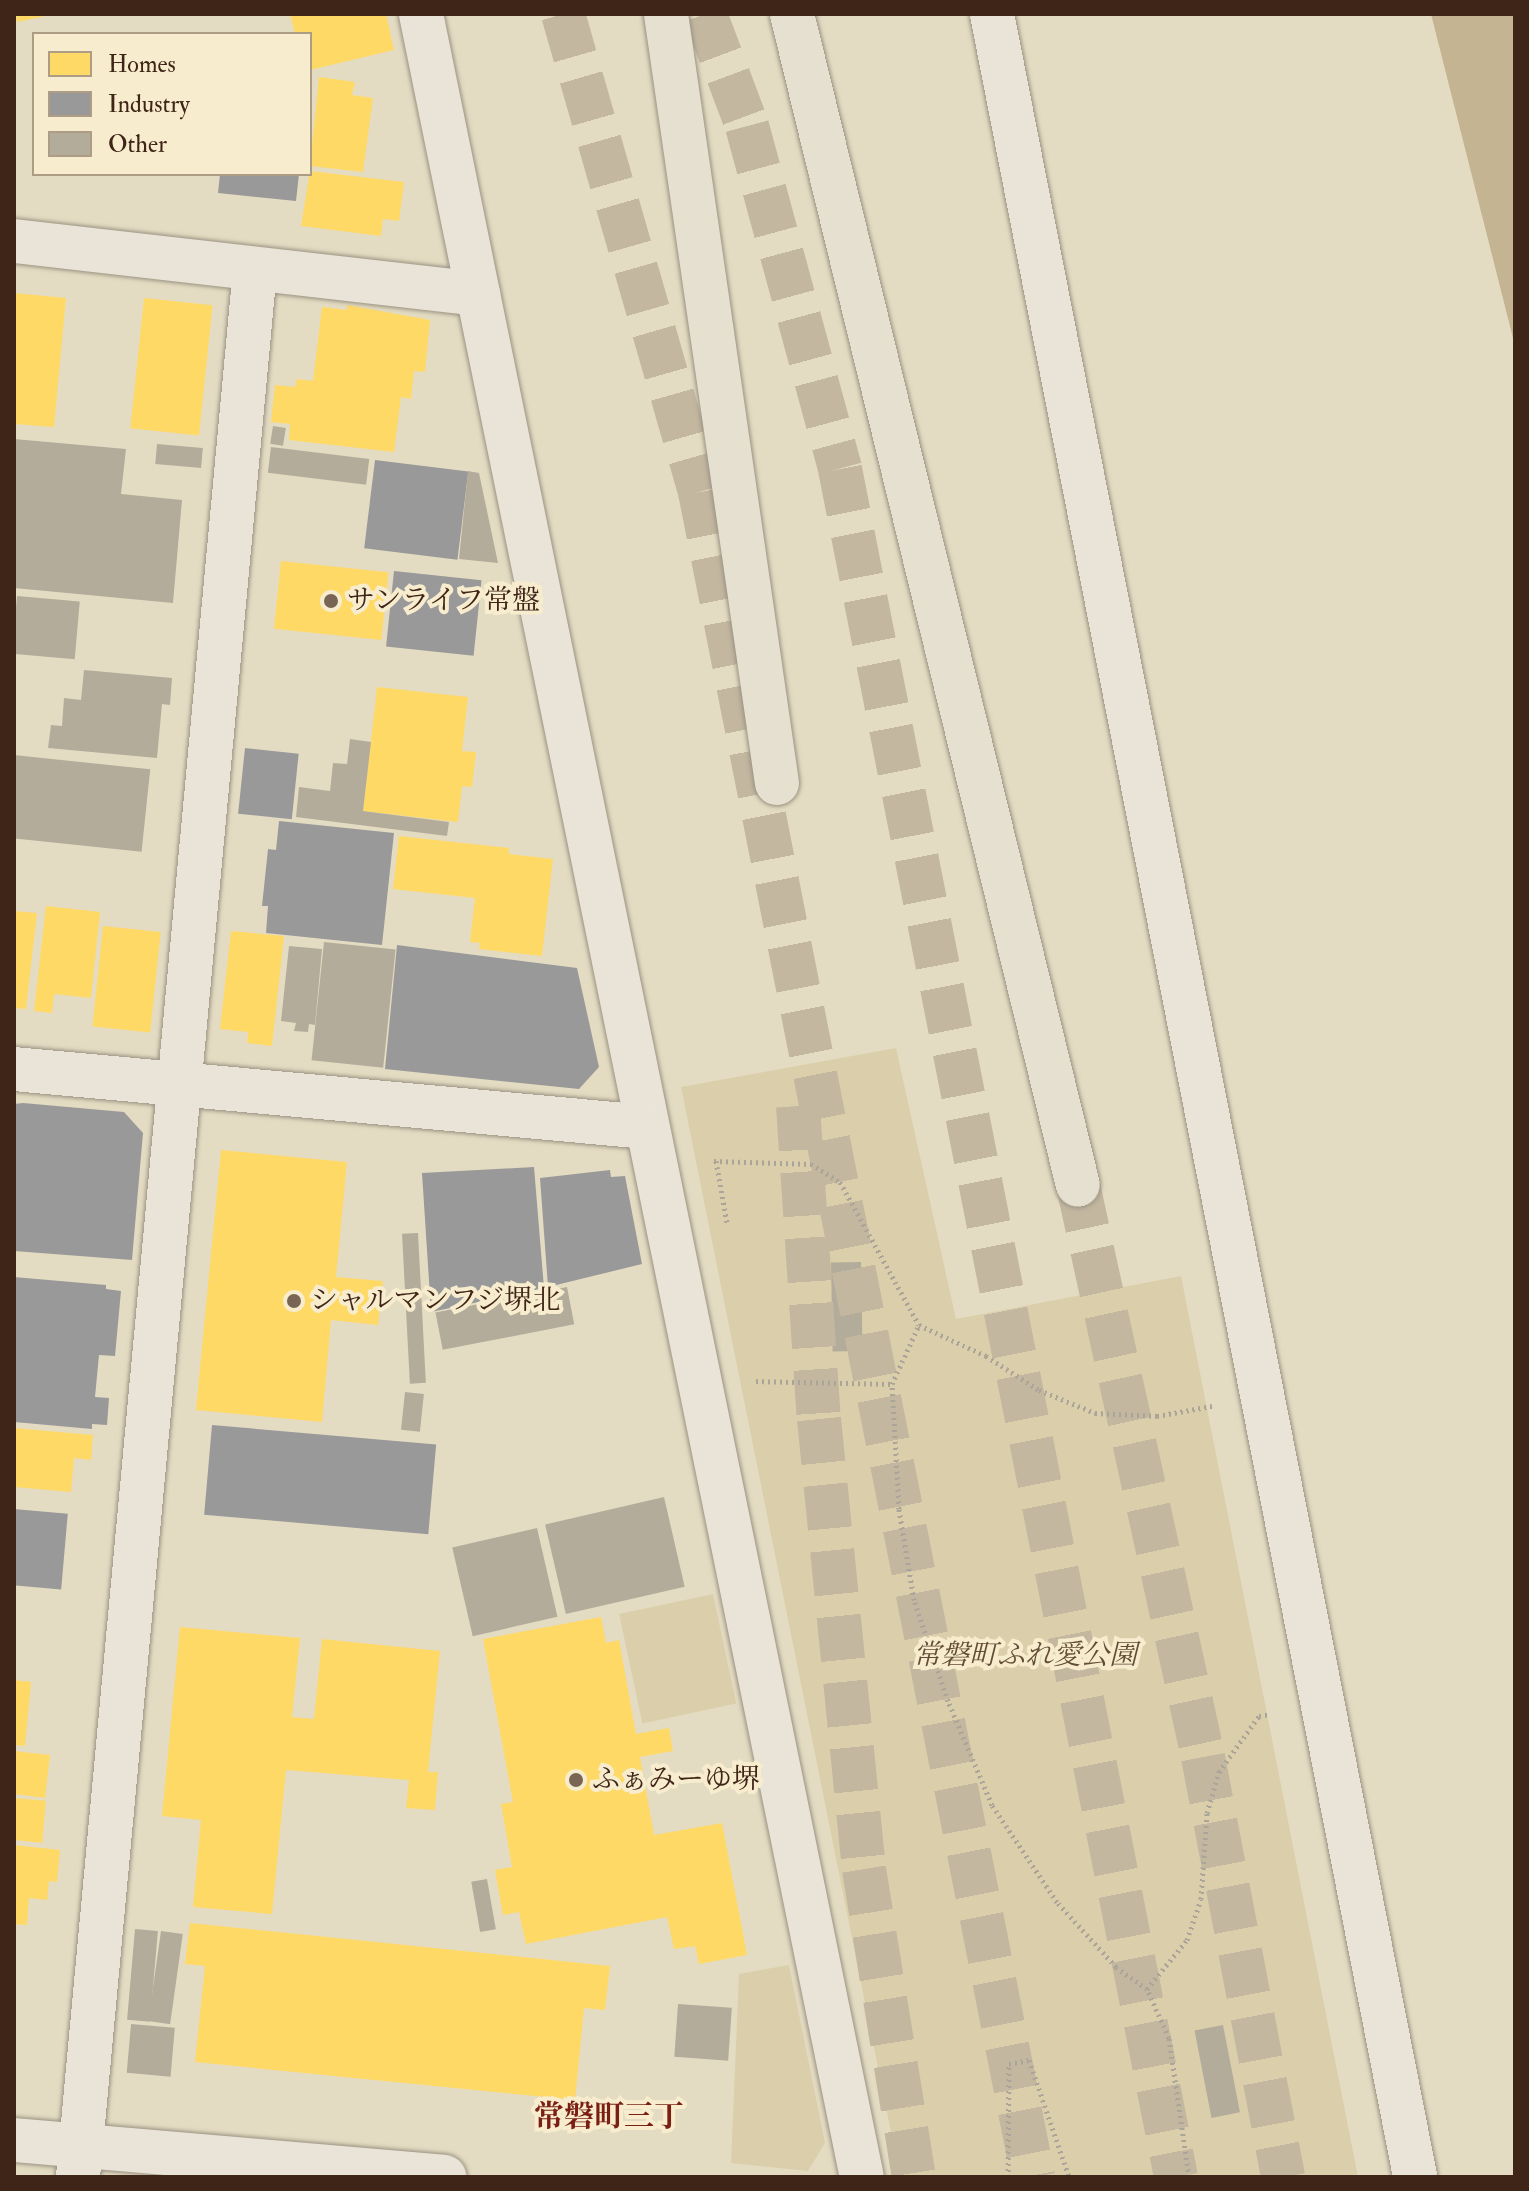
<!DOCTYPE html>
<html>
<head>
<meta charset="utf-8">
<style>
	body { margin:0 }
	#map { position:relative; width:1529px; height:2191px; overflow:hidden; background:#e4dcc2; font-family:"IM FELL Double Pica","Noto Serif JP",serif }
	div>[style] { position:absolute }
	.green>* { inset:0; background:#dbcfab; transform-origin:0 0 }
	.water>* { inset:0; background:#c4b492 }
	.homes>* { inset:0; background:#ffd966; transform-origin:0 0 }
	.industry>* { inset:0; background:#999; transform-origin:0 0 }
	.building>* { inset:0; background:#b4ac9a; transform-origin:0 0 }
	.highway-tunnel>* { height:44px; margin-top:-22px; transform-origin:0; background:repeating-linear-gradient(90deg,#c3b7a0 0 44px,transparent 0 66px) }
	.path>* { height:5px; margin-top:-2.5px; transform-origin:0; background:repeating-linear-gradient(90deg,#aaa499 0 2px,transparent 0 6px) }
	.roads { filter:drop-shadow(0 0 2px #9a9282) drop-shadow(0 0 2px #9a9282) }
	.street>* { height:44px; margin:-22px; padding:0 22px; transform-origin:22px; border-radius:22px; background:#e9e4d7 }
	.secondary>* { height:44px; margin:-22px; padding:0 22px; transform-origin:22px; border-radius:22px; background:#e9e4d7 }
	.highway>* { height:44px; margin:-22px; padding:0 22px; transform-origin:22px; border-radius:22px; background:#e5e0d0 }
	.dots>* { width:22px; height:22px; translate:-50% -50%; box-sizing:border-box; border:4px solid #f7edce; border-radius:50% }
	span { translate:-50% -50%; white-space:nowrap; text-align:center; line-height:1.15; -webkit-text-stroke:8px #f7edce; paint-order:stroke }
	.poi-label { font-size:28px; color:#3f2517 }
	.left { translate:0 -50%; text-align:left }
	.park-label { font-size:28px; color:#644d37; font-style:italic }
	.neighbourhood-label { font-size:30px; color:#7a1f14; font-weight:700 }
	.frame { position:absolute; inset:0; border:16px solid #3f2517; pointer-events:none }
	.legend { position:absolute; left:32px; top:32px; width:280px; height:144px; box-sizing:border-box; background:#f7edce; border:2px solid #ad9d85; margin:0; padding:10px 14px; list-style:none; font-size:24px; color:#3f2517 }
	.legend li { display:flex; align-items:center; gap:16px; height:40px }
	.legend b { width:40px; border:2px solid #ad9d85 }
</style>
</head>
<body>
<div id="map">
	<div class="green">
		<div style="clip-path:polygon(896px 1048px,956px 1319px,1181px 1276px,1358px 2177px,900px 2177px,681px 1087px)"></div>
		<div style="left:713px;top:1594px;width:112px;height:96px;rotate:78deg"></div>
		<div style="clip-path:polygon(789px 1965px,825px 2143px,808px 2171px,731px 2163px,739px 1974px)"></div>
	</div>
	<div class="water">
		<div style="clip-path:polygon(1431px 14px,1515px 14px,1515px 346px)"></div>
	</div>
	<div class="homes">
		<div style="clip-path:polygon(16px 14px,49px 14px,50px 15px,17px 22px)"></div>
		<div style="clip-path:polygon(290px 14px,386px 14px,394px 50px,310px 70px,310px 34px,295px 34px)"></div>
		<div style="clip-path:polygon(319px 77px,355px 82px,352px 95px,373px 98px,363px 172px,310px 166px)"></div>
		<div style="clip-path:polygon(310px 171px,404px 182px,399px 221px,383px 219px,381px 236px,301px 226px)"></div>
		<div style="clip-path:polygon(14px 293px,66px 298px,54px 427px,14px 424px)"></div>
		<div style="left:144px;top:298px;width:69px;height:131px;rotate:6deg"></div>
		<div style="clip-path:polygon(347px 305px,430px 320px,425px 372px,414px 371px,411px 399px,401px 397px,394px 452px,289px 440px,290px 424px,271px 422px,275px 385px,295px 387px,297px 379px,313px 381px,322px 307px,347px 310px)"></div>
		<div style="left:281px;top:561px;width:108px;height:68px;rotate:6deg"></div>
		<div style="clip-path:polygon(377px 687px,468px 697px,462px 751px,476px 752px,472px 787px,462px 786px,458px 822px,363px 811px)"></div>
		<div style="clip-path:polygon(399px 836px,509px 848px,509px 854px,553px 859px,542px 956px,479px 949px,480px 943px,470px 942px,475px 898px,393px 889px)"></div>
		<div style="clip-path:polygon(46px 906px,100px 912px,91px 998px,54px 994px,52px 1013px,34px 1011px)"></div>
		<div style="clip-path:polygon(14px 911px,37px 913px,26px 1009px,14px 1008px)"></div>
		<div style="left:103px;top:926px;width:58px;height:101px;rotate:6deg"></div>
		<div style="clip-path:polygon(231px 931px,284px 936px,272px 1046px,247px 1043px,248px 1032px,220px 1029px)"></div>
		<div style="clip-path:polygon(221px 1150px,347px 1162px,336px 1277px,383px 1281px,378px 1325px,331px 1320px,322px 1422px,196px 1410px)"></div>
		<div style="clip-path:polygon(14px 1428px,93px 1435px,91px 1460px,74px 1458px,71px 1492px,14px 1487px)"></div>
		<div style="clip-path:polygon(601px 1617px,606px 1643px,619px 1640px,636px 1734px,669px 1728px,673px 1751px,640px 1757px,654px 1835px,722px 1823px,747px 1955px,699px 1964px,695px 1946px,674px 1949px,667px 1917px,526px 1944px,519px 1912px,503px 1915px,495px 1870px,512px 1867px,501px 1804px,513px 1802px,483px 1639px)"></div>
		<div style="clip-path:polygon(180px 1627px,300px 1638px,292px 1717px,314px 1719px,322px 1639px,440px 1651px,428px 1772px,438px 1772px,435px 1810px,406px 1808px,409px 1780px,286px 1770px,272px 1914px,193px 1907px,201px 1820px,162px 1816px)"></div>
		<div style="clip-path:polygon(14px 1680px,31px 1682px,25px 1746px,14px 1745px)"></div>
		<div style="clip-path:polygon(14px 1751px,50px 1755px,45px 1798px,14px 1794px)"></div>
		<div style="left:14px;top:1798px;width:32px;height:42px;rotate:5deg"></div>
		<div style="clip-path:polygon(14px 1845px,60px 1850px,57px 1882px,49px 1881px,47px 1900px,29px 1898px,27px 1925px,14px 1924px)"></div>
		<div style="clip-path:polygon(190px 1923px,610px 1966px,605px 2010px,584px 2008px,575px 2100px,195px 2062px,205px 1966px,185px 1964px)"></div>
	</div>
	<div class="industry">
		<div style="clip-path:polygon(220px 174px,299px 174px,296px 201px,218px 193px)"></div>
		<div style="left:375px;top:460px;width:94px;height:89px;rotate:7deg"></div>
		<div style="left:394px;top:571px;width:88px;height:76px;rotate:6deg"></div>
		<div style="left:245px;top:748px;width:54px;height:66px;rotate:6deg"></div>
		<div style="clip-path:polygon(279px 821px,394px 833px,382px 945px,266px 933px,268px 906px,262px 906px,268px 849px,276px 850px)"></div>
		<div style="clip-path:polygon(397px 945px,577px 968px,599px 1067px,579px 1089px,385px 1069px)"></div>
		<div style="clip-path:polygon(23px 1103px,124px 1112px,143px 1133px,132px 1260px,14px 1251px,14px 1104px)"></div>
		<div style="clip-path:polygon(534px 1167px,544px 1288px,431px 1312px,422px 1173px)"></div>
		<div style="clip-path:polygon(610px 1170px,611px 1177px,625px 1176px,642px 1264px,548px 1287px,540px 1178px)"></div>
		<div style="clip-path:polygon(14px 1277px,106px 1285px,106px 1289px,121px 1291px,115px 1356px,99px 1355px,95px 1397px,109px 1398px,107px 1425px,92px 1424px,92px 1429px,14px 1422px)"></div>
		<div style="left:212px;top:1425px;width:225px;height:90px;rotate:5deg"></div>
		<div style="left:14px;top:1509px;width:54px;height:76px;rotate:5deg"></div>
	</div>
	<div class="building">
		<div style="left:273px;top:426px;width:13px;height:18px;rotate:9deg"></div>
		<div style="clip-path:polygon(14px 439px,126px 449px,121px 494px,182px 500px,173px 603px,14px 588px)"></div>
		<div style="left:157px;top:444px;width:46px;height:20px;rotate:5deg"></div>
		<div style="left:271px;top:447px;width:99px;height:26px;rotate:7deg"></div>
		<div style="clip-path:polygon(468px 471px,479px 473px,498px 563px,459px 559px)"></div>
		<div style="left:17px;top:596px;width:63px;height:58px;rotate:5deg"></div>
		<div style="clip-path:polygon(84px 670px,172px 678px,170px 705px,162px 704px,157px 758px,48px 748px,51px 725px,62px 726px,64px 698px,81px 700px)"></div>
		<div style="clip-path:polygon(350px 739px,371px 742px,363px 811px,449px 822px,447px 836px,296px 817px,299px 787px,330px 791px,333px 763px,347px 764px)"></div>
		<div style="left:14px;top:755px;width:137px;height:83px;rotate:6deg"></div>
		<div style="left:324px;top:942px;width:72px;height:119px;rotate:6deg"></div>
		<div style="clip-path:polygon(289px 946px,322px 949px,315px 1025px,309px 1024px,308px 1032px,294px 1031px,296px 1023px,281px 1021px)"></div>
		<div style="left:418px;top:1233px;width:150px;height:16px;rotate:87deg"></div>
		<div style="left:861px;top:1262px;width:89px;height:30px;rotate:89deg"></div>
		<div style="left:567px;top:1287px;width:38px;height:134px;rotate:79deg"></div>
		<div style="left:405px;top:1392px;width:19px;height:38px;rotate:6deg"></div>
		<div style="left:664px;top:1497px;width:92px;height:122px;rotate:77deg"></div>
		<div style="left:537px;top:1528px;width:91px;height:87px;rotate:77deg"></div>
		<div style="left:487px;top:1879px;width:51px;height:16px;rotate:80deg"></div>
		<div style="left:135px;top:1929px;width:23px;height:91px;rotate:5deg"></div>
		<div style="left:161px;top:1931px;width:22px;height:91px;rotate:8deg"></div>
		<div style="left:678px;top:2004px;width:54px;height:53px;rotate:4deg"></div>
		<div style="left:131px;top:2024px;width:44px;height:49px;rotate:5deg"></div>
		<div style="left:1223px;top:2025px;width:89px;height:29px;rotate:79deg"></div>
	</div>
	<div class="highway-tunnel">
		<div style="left:563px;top:14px;width:497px;rotate:74deg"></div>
		<div style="left:700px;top:492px;width:1718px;rotate:78.82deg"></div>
		<div style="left:705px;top:14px;width:120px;rotate:69.4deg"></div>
		<div style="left:747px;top:126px;width:355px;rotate:74.8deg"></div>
		<div style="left:840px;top:469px;width:1741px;rotate:78.87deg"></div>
		<div style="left:798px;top:1106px;width:314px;rotate:86.2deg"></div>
		<div style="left:819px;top:1419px;width:452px;rotate:84.3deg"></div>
		<div style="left:864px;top:1869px;width:312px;rotate:80.8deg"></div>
		<div style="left:1078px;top:1185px;width:585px;rotate:77.67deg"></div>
		<div style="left:1203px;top:1757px;width:428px;rotate:79.2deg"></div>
	</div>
	<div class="path">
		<div style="left:714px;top:1161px;width:97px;rotate:1.8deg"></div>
		<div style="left:811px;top:1164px;width:34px;rotate:32deg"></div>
		<div style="left:840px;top:1182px;width:163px;rotate:61.1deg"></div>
		<div style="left:716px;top:1161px;width:63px;rotate:79.9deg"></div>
		<div style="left:756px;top:1381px;width:136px;rotate:1.3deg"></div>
		<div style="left:1147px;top:1989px;width:63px;rotate:-50.8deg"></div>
		<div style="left:1187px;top:1940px;width:43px;rotate:-71.1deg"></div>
		<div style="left:1201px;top:1899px;width:86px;rotate:-86deg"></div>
		<div style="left:1207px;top:1813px;width:43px;rotate:-73.7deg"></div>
		<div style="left:1219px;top:1772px;width:69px;rotate:-54.5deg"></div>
		<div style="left:1259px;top:1716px;width:10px;rotate:-11deg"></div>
		<div style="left:1008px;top:2177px;width:113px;rotate:-89.5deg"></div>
		<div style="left:1009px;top:2064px;width:20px;rotate:-11deg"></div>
		<div style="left:1029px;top:2060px;width:124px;rotate:71.1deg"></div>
		<div style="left:1189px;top:2177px;width:140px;rotate:-98.2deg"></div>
		<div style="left:1169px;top:2038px;width:54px;rotate:-114.2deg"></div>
		<div style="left:1147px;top:1989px;width:38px;rotate:-145deg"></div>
		<div style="left:1116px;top:1967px;width:88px;rotate:-132.2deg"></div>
		<div style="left:1057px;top:1902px;width:117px;rotate:-123.8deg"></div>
		<div style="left:992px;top:1805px;width:113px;rotate:-112.9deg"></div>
		<div style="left:948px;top:1701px;width:107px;rotate:-108.6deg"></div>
		<div style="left:914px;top:1600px;width:92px;rotate:-99.4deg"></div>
		<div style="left:899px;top:1509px;width:125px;rotate:-93.2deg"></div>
		<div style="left:892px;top:1384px;width:65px;rotate:-65.4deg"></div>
		<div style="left:919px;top:1325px;width:74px;rotate:24.8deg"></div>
		<div style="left:986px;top:1356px;width:63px;rotate:32.7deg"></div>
		<div style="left:1039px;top:1390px;width:61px;rotate:22.3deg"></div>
		<div style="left:1095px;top:1413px;width:62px;rotate:2.8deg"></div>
		<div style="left:1157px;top:1416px;width:56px;rotate:-10.3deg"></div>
	</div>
	<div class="roads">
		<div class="street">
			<div style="left:421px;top:14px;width:2207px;rotate:78.48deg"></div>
			<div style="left:992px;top:14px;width:2204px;rotate:78.93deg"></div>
			<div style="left:14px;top:241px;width:467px;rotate:6.5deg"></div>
			<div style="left:14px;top:1069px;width:635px;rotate:5.24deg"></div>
			<div style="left:78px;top:2177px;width:1916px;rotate:-84.7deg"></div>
		</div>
		<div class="secondary">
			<div style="left:14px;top:2140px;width:432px;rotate:4.9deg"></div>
		</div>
		<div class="highway">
			<div style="left:666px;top:14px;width:777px;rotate:81.79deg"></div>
			<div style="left:792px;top:14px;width:1205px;rotate:76.28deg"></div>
		</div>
	</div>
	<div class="dots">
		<div style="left:331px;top:601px;background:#796553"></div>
		<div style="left:294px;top:1301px;background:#796553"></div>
		<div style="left:576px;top:1780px;background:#796553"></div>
	</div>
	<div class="poi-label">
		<span class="left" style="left:347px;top:601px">サンライフ常盤</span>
		<span class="left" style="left:310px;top:1301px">シャルマンフジ堺北</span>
		<span class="left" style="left:592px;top:1780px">ふぁみーゆ堺</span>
	</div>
	<div class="park-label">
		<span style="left:1025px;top:1656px">常磐町ふれ愛公園</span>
	</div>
	<div class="neighbourhood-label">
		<span style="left:609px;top:2117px">常磐町三丁</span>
	</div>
	<div class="frame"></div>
	<ul class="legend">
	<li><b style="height:22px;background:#ffd966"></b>Homes</li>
	<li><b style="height:22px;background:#999"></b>Industry</li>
	<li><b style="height:22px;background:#b4ac9a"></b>Other</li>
	</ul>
</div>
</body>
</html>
